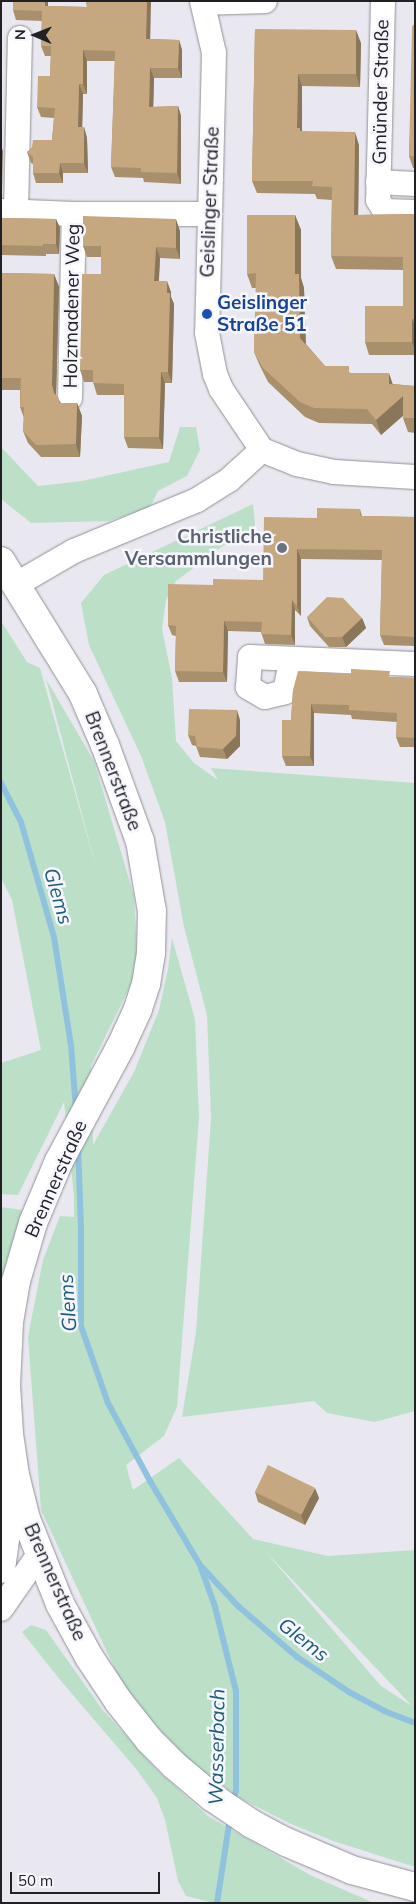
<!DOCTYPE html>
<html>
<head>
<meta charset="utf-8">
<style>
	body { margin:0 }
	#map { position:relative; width:416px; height:1904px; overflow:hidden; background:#e9e8f0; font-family:Mulish,sans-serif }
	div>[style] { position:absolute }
	.green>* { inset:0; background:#bbe0c7 }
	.stream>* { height:6px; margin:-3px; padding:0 3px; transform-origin:3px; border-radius:3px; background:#90c2dd }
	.roads { filter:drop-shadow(0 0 1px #909097) drop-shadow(0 0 1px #909097) }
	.minor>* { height:24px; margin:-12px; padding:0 12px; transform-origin:12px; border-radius:12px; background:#fff }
	.secondary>* { height:28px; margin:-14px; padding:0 14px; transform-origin:14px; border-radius:14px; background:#fff }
	.wall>* { inset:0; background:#a9906d }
	.shaded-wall>* { inset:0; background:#8a7659 }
	.building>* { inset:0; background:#c5a87f; transform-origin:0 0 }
	.dots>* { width:14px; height:14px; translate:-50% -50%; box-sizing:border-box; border:2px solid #f6f6fe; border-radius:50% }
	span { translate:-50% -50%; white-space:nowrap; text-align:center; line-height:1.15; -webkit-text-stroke:5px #f6f6fe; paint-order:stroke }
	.street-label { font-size:19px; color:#212124 }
	.transit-label { font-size:19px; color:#164399; font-weight:700 }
	.left { translate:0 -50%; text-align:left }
	.worship-label { font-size:19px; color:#5b616d; font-weight:700 }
	.right { translate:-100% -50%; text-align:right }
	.water-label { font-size:20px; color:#1d5b76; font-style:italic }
	.frame { position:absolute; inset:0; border:2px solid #212124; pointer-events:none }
	.north { position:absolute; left:10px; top:10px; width:50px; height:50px; -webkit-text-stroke:4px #f6f6fe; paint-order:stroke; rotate:271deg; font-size:14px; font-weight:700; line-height:20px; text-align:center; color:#212124 }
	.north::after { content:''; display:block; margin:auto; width:18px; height:22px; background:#212124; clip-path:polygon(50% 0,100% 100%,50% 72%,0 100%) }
	.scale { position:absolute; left:10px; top:1872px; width:150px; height:22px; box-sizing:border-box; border:2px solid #212124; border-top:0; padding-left:6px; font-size:15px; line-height:18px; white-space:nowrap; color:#212124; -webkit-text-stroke:4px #f6f6fe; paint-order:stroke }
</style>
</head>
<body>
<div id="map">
	<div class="green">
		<div style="clip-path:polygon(180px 427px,196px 427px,200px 450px,187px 476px,158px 491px,150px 507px,109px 521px,31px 523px,1px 499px,1px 447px,38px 486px,82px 481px,169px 462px)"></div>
		<div style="clip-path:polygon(253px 504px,255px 524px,250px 544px,224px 545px,176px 581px,166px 600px,162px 629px,172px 678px,176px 741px,194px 763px,218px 780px,211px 768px,415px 783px,415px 1411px,375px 1422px,327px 1413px,314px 1401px,182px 1417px,196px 1332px,211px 1118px,207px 1015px,184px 927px,165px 822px,141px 756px,89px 645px,81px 603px,104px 575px)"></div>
		<div style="clip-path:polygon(evenodd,1px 621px,27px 662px,40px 668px,97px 871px,46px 679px,94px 761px,134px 896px,138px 970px,91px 1066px,93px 1145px,134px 1072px,159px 1010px,168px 969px,172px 938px,195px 1019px,199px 1117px,177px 1407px,164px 1436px,126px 1465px,133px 1490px,179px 1458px,253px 1539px,328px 1556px,415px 1550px,415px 1867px,333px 1841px,289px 1823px,240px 1798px,189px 1761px,126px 1693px,41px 1510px,28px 1337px,43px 1260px,60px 1216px,74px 1217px,74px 1196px,64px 1102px,18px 1195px,1px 1194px,1px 1063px,41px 1050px,12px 900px,1px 878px,1px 621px,265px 1551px,412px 1706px,381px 1686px,265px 1551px)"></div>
		<div style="clip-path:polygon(1px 1207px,22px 1210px,1px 1281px)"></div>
		<div style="clip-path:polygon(31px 1625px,46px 1630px,102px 1709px,157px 1770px,208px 1816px,310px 1875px,374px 1903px,214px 1903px,186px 1896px,178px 1881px,165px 1820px,157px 1798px,137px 1770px,61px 1681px,22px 1632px)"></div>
	</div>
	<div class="stream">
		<div style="left:1px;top:783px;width:44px;rotate:62.9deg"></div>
		<div style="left:21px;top:822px;width:120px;rotate:74deg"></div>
		<div style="left:54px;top:937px;width:109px;rotate:81.1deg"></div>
		<div style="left:71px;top:1045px;width:65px;rotate:85.6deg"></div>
		<div style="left:78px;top:1145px;width:82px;rotate:87.9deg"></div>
		<div style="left:81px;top:1227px;width:99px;rotate:90deg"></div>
		<div style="left:81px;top:1326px;width:82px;rotate:70.7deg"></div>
		<div style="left:108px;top:1403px;width:89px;rotate:61.7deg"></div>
		<div style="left:150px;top:1481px;width:98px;rotate:59.2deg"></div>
		<div style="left:200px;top:1565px;width:56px;rotate:47.2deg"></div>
		<div style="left:238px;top:1606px;width:78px;rotate:40.8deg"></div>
		<div style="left:297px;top:1657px;width:63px;rotate:33.9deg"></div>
		<div style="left:349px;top:1692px;width:40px;rotate:28deg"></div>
		<div style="left:384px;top:1711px;width:33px;rotate:21deg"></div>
		<div style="left:201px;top:1568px;width:37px;rotate:70deg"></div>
		<div style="left:214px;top:1603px;width:91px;rotate:76deg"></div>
		<div style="left:236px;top:1691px;width:99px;rotate:90deg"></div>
		<div style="left:236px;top:1790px;width:13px;rotate:103deg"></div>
		<div style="left:217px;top:1903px;width:86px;rotate:-81.3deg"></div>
	</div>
	<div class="roads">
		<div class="minor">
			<div style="left:202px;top:1px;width:53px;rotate:77deg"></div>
			<div style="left:214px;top:53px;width:280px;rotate:91.4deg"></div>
			<div style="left:207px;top:333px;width:42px;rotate:79deg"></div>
			<div style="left:215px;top:374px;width:16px;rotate:68deg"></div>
			<div style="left:221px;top:389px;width:73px;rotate:56.1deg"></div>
			<div style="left:262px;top:450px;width:38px;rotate:22deg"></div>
			<div style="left:297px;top:464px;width:38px;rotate:12deg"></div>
			<div style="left:334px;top:472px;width:81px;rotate:3.5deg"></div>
			<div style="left:383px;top:1px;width:199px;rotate:91.4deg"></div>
			<div style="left:378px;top:200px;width:13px;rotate:58deg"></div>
			<div style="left:385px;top:211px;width:30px;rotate:2deg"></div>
			<div style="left:203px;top:3px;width:62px;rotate:-1.8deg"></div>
			<div style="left:378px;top:182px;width:37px;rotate:3deg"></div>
			<div style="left:1px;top:211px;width:73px;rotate:2.4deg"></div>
			<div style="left:74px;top:214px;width:135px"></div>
			<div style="left:16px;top:211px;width:173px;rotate:-88.7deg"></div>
			<div style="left:70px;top:398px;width:184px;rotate:-88.8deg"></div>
			<div style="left:17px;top:584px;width:66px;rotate:-30.1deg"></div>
			<div style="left:74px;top:551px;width:133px;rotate:-22.5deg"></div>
			<div style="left:197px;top:500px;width:38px;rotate:-32deg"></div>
			<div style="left:229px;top:480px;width:45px;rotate:-42.3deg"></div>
			<div style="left:291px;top:661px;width:32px;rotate:101deg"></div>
			<div style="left:285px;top:692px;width:21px;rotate:166deg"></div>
			<div style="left:265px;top:697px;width:20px;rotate:-150deg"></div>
			<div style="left:248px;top:687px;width:30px;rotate:-86deg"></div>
			<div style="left:250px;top:657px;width:165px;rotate:2.4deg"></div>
			<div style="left:1px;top:1609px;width:68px;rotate:-55.1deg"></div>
		</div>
		<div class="secondary">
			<div style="left:1px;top:561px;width:156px;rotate:58.3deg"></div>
			<div style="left:83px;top:694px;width:56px;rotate:66.7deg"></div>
			<div style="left:105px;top:745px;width:102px;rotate:70deg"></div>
			<div style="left:140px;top:841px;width:71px;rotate:80.3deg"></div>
			<div style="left:152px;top:911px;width:42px;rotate:91.4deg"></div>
			<div style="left:151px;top:953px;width:31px;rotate:99deg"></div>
			<div style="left:146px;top:984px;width:26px;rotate:108deg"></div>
			<div style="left:138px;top:1009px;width:41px;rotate:114.7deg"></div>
			<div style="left:121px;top:1046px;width:131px;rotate:118.3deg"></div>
			<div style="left:59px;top:1161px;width:67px;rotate:112.8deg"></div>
			<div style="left:33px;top:1223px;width:60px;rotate:106.3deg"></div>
			<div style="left:16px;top:1281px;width:42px;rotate:99.7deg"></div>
			<div style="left:9px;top:1322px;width:63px;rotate:92.7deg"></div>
			<div style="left:6px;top:1385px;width:49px;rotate:86.5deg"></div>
			<div style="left:9px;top:1434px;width:41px;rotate:81.7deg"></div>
			<div style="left:15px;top:1475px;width:45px;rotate:76deg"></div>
			<div style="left:26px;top:1519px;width:92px;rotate:68.2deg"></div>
			<div style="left:60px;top:1604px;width:60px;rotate:61.3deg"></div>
			<div style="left:89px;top:1657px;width:54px;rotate:56.3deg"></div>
			<div style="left:119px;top:1702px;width:48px;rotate:51.7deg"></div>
			<div style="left:149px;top:1740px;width:35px;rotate:45deg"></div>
			<div style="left:174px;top:1765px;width:50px;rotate:40.1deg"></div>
			<div style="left:212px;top:1797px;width:48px;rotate:34deg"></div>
			<div style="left:252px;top:1824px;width:38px;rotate:28deg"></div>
			<div style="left:286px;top:1842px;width:72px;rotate:23deg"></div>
			<div style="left:352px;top:1870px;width:65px;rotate:15.1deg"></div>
			<div style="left:1px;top:1569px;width:87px;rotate:-82.1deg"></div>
		</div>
	</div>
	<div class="wall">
		<div style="clip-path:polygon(86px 1px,150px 1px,150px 39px,179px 40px,182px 50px,182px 78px,154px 78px,153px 107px,178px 106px,181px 116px,181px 184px,144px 182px,143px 178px,115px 177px,111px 167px,115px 61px,87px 61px,87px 94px,83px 94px,82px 127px,84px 127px,87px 138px,88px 173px,63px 173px,63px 183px,36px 183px,33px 173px,33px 164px,31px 163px,27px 152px,52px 140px,54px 118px,41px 117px,37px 107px,50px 76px,51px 56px,45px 56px,41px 46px,42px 21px,16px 20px,13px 10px,48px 6px,87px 7px)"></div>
		<div style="clip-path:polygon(415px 24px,415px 168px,413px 168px,409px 156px)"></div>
		<div style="clip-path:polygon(255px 29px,361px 43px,360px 87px,302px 86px,302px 131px,359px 145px,358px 215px,415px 214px,415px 355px,369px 355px,365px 342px,403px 306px,403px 270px,336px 269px,331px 256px,332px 200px,317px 199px,315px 194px,257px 193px,252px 181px)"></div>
		<div style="clip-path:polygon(295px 215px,301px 230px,301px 278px,304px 288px,306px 344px,325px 366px,393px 384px,415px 386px,415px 433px,408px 432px,403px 418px,403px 416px,381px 435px,372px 424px,319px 423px,305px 417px,268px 382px,260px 366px,254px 352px,256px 288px,252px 288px,247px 274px)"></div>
		<div style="clip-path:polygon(1px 218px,56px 219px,60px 228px,59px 254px,46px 254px,46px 256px,1px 255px)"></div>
		<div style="clip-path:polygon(180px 231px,180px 259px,160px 258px,159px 281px,171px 292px,171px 297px,174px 304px,172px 383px,165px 383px,163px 449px,128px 448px,124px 437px,124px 395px,97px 395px,93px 382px,84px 382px,80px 370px,101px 274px,101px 257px,87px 257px,83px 246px)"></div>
		<div style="clip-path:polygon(1px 273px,54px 274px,59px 287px,56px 395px,61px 403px,77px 403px,82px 416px,80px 457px,41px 457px,28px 443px,23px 431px,24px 418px,20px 407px,20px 390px,1px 390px)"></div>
		<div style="clip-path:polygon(360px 509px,362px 516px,415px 517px,415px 646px,384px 645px,380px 635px,382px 560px,301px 559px,301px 616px,295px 610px,295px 645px,265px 644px,261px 632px,228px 631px,227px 682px,179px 682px,175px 671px,176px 636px,172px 635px,168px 625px,213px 585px,263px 580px,317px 518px)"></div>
		<div style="clip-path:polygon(307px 617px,362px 618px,366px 628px,346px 647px,329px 647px,310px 626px)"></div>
		<div style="clip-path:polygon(392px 677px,415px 678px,415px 747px,400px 747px,396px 737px,397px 722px,352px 719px,351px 715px,314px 713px,314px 766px,286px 766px,282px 756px,291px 720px,293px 690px)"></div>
		<div style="clip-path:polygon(240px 720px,240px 746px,227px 759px,200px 757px,196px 746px,192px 745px,188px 735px)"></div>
		<div style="clip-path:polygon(255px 1492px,319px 1498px,305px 1525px,258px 1502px)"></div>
	</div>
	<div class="shaded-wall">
		<div style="clip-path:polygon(44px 1px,48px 1px,48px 16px,45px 6px)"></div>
		<div style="clip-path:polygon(147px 1px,150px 1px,151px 2px,150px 49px,146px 39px)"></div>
		<div style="clip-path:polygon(356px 30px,361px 43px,360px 87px,356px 74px)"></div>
		<div style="clip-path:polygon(179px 40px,182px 50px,182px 78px,178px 68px)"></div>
		<div style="clip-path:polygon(83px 50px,87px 61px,87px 94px,83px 84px)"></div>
		<div style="clip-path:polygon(150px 68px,154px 78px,153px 117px,149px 107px)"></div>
		<div style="clip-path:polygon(298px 74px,302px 86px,302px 132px,297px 128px)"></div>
		<div style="clip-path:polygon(79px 84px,83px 94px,82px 137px,78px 127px)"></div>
		<div style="clip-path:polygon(178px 106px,181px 116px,181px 184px,177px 173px)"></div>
		<div style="clip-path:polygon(84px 127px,87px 138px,88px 173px,84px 163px)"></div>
		<div style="clip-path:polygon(355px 132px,359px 145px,358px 228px,354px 215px)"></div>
		<div style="clip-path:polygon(1px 146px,3px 151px,2px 189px,1px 187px)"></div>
		<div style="clip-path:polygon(60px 163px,63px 173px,63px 183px,59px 173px)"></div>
		<div style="clip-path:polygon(295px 215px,301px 230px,301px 278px,304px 288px,306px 353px,300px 338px,295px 274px)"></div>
		<div style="clip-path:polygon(56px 219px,60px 228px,59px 254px,56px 244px)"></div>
		<div style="clip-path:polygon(176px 219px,180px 231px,180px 259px,176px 248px)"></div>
		<div style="clip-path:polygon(156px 247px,160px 258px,158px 292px,154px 281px)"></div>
		<div style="clip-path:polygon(54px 274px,59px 287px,56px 398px,54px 393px,52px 385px)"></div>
		<div style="clip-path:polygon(167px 281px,171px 292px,171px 297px,174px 304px,172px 383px,168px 372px)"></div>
		<div style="clip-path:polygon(412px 319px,415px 326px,415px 350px,412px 342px)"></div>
		<div style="clip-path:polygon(161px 372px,165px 383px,163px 449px,159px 437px)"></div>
		<div style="clip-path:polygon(389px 373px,394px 388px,389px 384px)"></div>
		<div style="clip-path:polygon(403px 396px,408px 411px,381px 435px,376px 420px)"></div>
		<div style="clip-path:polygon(77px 403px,82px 416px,80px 457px,76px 444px)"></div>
		<div style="clip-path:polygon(297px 549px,301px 559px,301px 616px,297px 606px)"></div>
		<div style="clip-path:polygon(292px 600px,295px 610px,295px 645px,291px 635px)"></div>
		<div style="clip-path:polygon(362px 618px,366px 628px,346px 647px,342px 637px)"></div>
		<div style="clip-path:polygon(224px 621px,228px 631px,227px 682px,223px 672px)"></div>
		<div style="clip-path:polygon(311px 704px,314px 713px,314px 766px,310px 756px)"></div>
		<div style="clip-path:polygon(237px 710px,240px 720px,240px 746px,227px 759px,223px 749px)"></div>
		<div style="clip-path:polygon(315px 1488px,319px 1498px,305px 1525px,301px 1515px)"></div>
	</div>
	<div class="building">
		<div style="clip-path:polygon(13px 1px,44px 1px,45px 6px,87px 7px,86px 1px,147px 1px,146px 39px,179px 40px,178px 68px,150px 68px,149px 107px,178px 106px,177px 173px,141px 172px,141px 168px,111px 167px,115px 51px,83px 50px,83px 84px,79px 84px,78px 127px,84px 127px,84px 163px,60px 163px,59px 173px,33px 173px,33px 157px,27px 152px,32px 147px,33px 140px,52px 140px,55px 108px,37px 107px,38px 76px,50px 76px,51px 46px,41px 46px,42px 11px,13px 10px)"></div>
		<div style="clip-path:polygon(415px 24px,415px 156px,409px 156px,412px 26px)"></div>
		<div style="clip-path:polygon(255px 29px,356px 30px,356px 74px,298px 74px,297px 128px,300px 128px,300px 131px,355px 132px,354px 215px,415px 214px,415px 319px,412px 319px,412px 342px,365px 342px,365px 306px,403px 306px,403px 257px,331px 256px,332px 187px,312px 186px,313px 181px,252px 181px)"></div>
		<div style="clip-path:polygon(247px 215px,295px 215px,295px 274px,299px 274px,300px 338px,325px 366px,349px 366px,349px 373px,389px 373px,389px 384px,415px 386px,415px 418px,403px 418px,403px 396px,376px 420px,367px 409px,314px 408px,300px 402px,263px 368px,254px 352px,256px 273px,247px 274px)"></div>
		<div style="clip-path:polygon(83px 216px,176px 219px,176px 248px,156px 247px,154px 281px,167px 281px,167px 293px,170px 293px,168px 372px,161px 372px,159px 437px,124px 437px,124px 384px,93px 383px,93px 370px,80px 370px,82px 274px,101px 274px,101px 246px,83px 246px)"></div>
		<div style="clip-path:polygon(1px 218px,56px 219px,56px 244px,43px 244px,43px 246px,1px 245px)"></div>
		<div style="clip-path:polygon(1px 273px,54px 274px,52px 385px,54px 393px,59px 398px,59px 403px,77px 403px,76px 444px,36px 445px,23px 431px,24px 407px,20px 407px,21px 378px,1px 378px)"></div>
		<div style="clip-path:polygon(317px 508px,360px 509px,360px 516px,415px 517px,415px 637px,380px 635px,382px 550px,297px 549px,297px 606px,292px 600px,291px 635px,261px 634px,262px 622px,224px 621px,223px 672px,175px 671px,176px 626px,168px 625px,168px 584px,213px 585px,213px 579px,263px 580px,264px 517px,317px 518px)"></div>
		<div style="clip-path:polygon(327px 597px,343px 598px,362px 618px,342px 637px,325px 637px,307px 617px)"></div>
		<div style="clip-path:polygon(351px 669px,390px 671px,389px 677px,415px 678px,415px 738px,396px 737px,397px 713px,349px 710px,349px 705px,311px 704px,310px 756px,282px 756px,282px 720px,291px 720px,293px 690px,298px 671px,351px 674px)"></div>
		<div style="clip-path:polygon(189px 709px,237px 710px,236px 736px,223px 749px,197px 747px,195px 736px,188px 735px)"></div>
		<div style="left:268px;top:1465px;width:52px;height:30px;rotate:26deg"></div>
	</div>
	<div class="dots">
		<div style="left:207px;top:314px;background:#1a4fb4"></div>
		<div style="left:282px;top:548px;background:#6b7280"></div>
	</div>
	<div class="street-label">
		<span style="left:381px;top:92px;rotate:-89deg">Gmünder Straße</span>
		<span style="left:210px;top:202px;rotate:-88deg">Geislinger Straße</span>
		<span style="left:72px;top:306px;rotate:-89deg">Holzmadener Weg</span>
		<span style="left:113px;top:771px;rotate:69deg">Brennerstraße</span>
		<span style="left:56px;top:1179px;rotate:-66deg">Brennerstraße</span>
		<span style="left:55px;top:1582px;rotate:66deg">Brennerstraße</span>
	</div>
	<div class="transit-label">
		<span class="left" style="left:217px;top:314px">Geislinger<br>Straße 51</span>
	</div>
	<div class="worship-label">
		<span class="right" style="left:272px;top:548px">Christliche<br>Versammlungen</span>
	</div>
	<div class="water-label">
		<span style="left:59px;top:896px;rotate:74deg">Glems</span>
		<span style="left:67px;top:1303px;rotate:-94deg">Glems</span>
		<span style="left:304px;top:1639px;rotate:38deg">Glems</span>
		<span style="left:216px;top:1747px;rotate:-89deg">Wasserbach</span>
	</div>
	<div class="frame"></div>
	<div class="north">N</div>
	<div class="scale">50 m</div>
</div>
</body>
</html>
